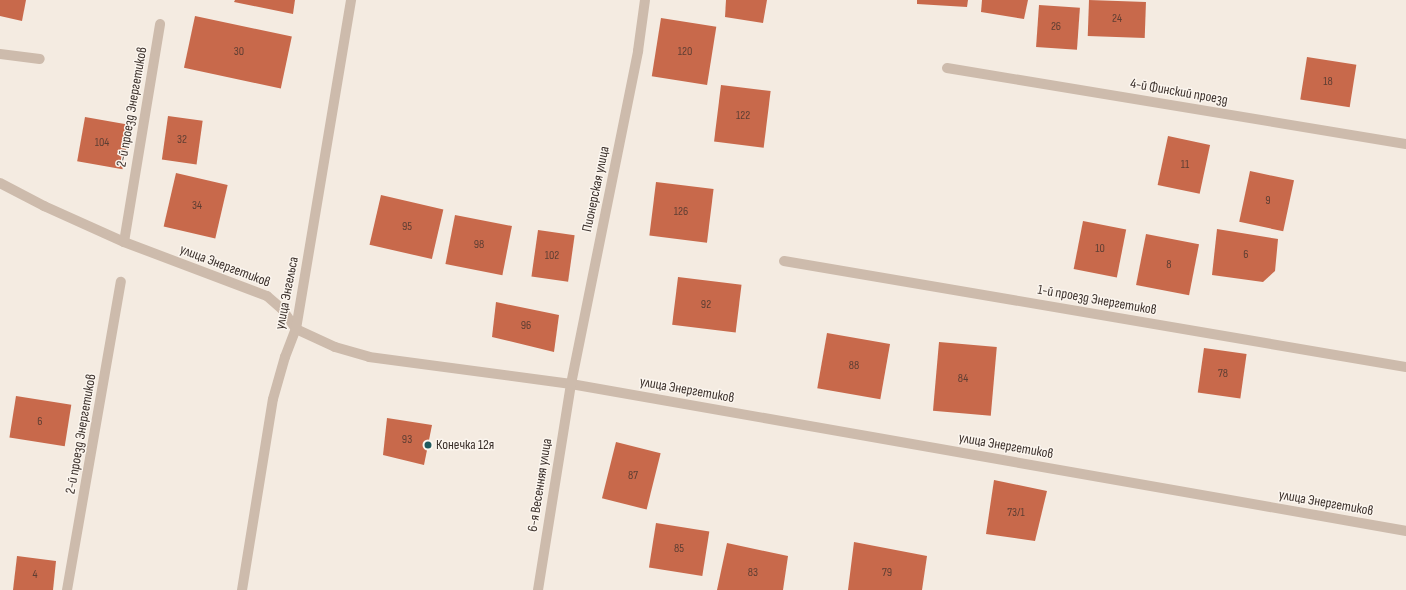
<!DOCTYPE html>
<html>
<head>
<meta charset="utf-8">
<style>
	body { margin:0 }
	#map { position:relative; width:1406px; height:590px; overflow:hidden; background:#f4ebe1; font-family:"Sofia Sans Condensed",sans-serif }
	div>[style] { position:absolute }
	.building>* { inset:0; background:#c8694b; transform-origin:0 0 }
	.street>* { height:10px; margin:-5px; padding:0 5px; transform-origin:5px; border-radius:5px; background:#cdbbac }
	.dots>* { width:11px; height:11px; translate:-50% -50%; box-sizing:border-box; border:2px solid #fbf5ee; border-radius:50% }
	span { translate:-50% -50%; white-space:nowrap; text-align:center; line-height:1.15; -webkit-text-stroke:3px #fbf5ee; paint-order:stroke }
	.number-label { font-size:12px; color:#5e3e33 }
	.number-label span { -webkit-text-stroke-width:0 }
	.street-label { font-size:14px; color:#3b302b }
	.poi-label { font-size:14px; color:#3b302b }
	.left { translate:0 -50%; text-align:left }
</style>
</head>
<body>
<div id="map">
	<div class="building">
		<div style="clip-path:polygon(0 0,26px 0,22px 21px,0 16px)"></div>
		<div style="clip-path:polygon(235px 0,295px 0,293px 14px,234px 2px)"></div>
		<div style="clip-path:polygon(726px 0,767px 0,763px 23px,725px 17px)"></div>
		<div style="clip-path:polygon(917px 0,968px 0,967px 7px,917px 4px)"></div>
		<div style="clip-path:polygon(982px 0,1028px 0,1024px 19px,981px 12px)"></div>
		<div style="left:1089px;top:0;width:57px;height:36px;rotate:2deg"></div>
		<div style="left:1039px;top:5px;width:41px;height:42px;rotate:4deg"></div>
		<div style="left:195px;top:16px;width:99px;height:53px;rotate:12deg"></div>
		<div style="left:661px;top:18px;width:56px;height:59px;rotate:9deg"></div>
		<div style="left:1307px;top:57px;width:50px;height:43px;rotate:9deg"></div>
		<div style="left:721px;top:85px;width:50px;height:57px;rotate:7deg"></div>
		<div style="left:168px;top:116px;width:35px;height:44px;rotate:8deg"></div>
		<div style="left:85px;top:117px;width:46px;height:45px;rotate:10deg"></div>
		<div style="left:1168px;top:136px;width:43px;height:50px;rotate:12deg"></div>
		<div style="left:1250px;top:171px;width:45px;height:52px;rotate:12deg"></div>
		<div style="left:176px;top:173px;width:53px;height:55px;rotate:13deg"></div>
		<div style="left:656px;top:182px;width:58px;height:54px;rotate:7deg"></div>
		<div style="left:381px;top:195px;width:64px;height:51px;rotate:13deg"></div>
		<div style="left:455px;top:215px;width:58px;height:50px;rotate:11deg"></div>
		<div style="left:1083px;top:221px;width:44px;height:49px;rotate:11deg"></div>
		<div style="clip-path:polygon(1217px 229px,1278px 239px,1275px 271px,1263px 282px,1212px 275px)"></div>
		<div style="left:538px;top:230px;width:37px;height:47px;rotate:8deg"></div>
		<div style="left:1146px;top:234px;width:54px;height:52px;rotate:11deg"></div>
		<div style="left:678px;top:277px;width:64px;height:48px;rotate:7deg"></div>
		<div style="clip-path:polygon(496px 302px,559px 315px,554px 352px,492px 337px)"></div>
		<div style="left:827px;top:333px;width:64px;height:56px;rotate:10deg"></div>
		<div style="left:939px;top:342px;width:58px;height:69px;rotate:5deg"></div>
		<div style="left:1204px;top:348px;width:43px;height:45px;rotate:8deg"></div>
		<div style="left:16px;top:396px;width:56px;height:42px;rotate:9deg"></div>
		<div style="clip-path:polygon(387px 418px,432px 425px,424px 465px,383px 455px)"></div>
		<div style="left:616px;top:442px;width:46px;height:58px;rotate:14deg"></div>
		<div style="clip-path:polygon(994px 480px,1047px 491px,1035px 541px,986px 534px)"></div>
		<div style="left:656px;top:523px;width:54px;height:45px;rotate:9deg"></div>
		<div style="clip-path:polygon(854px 542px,927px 556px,922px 590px,848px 590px)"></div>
		<div style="clip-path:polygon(727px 543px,788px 556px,783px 590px,717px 590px)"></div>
		<div style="clip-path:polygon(17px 556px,56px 561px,53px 590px,13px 590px)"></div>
	</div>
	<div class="street">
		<div style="left:0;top:54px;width:40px;rotate:7.1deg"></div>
		<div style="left:947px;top:68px;width:465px;rotate:9.4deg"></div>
		<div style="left:0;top:183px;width:50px;rotate:27.6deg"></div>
		<div style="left:44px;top:206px;width:88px;rotate:24.2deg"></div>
		<div style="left:124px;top:242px;width:153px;rotate:20.7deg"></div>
		<div style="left:267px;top:296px;width:20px;rotate:41deg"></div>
		<div style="left:282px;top:309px;width:24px;rotate:55deg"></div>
		<div style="left:296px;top:329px;width:43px;rotate:24.8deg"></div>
		<div style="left:335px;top:347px;width:35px;rotate:16deg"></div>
		<div style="left:369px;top:357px;width:204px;rotate:7.6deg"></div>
		<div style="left:571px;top:384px;width:848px;rotate:9.98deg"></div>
		<div style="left:124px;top:242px;width:221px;rotate:-80.6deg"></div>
		<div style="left:784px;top:261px;width:631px;rotate:9.67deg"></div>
		<div style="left:67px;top:590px;width:313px;rotate:-80.1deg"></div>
		<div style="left:242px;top:590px;width:193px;rotate:-80.8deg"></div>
		<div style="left:273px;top:399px;width:44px;rotate:-74.1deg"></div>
		<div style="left:285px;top:357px;width:30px;rotate:-69deg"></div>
		<div style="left:296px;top:329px;width:334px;rotate:-80.5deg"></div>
		<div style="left:538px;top:590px;width:209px;rotate:-80.9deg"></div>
		<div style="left:571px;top:384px;width:340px;rotate:-78.6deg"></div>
		<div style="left:638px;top:51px;width:51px;rotate:-82.2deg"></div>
	</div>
	<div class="dots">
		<div style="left:428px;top:445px;background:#1f5a5e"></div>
	</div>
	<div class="number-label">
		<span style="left:1117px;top:19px">24</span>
		<span style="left:1056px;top:27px">26</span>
		<span style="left:239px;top:52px">30</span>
		<span style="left:685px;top:52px">120</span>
		<span style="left:1328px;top:82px">18</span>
		<span style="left:743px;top:116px">122</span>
		<span style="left:182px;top:140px">32</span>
		<span style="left:102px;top:143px">104</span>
		<span style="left:1185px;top:165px">11</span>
		<span style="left:1268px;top:201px">9</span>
		<span style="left:197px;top:206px">34</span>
		<span style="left:681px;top:212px">126</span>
		<span style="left:407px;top:227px">95</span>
		<span style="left:479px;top:245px">98</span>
		<span style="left:1100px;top:249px">10</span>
		<span style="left:1246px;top:255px">6</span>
		<span style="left:552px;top:256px">102</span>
		<span style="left:1169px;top:265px">8</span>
		<span style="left:706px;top:305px">92</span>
		<span style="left:526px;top:326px">96</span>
		<span style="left:854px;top:366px">88</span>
		<span style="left:1223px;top:374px">78</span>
		<span style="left:963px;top:379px">84</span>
		<span style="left:40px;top:422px">6</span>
		<span style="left:407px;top:440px">93</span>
		<span style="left:633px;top:476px">87</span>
		<span style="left:1016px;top:513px">73/1</span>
		<span style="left:679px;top:549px">85</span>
		<span style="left:753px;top:573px">83</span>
		<span style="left:887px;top:573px">79</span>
		<span style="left:35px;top:575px">4</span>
	</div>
	<div class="street-label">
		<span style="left:1179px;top:92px;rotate:10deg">4-й Финский проезд</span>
		<span style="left:132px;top:107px;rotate:-80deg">2-й проезд Энергетиков</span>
		<span style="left:596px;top:189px;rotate:-78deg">Пионерская улица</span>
		<span style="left:225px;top:266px;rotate:21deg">улица Энергетиков</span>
		<span style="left:287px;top:293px;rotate:-79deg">улица Энгельса</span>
		<span style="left:1097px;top:300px;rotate:10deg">1-й проезд Энергетиков</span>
		<span style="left:687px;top:390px;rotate:10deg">улица Энергетиков</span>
		<span style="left:81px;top:434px;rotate:-80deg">2-й проезд Энергетиков</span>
		<span style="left:1006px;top:446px;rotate:10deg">улица Энергетиков</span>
		<span style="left:540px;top:485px;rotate:-81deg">6-я Весенняя улица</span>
		<span style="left:1326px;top:503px;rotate:10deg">улица Энергетиков</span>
	</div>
	<div class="poi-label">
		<span class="left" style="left:436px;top:445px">Конечка 12я</span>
	</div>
</div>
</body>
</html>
